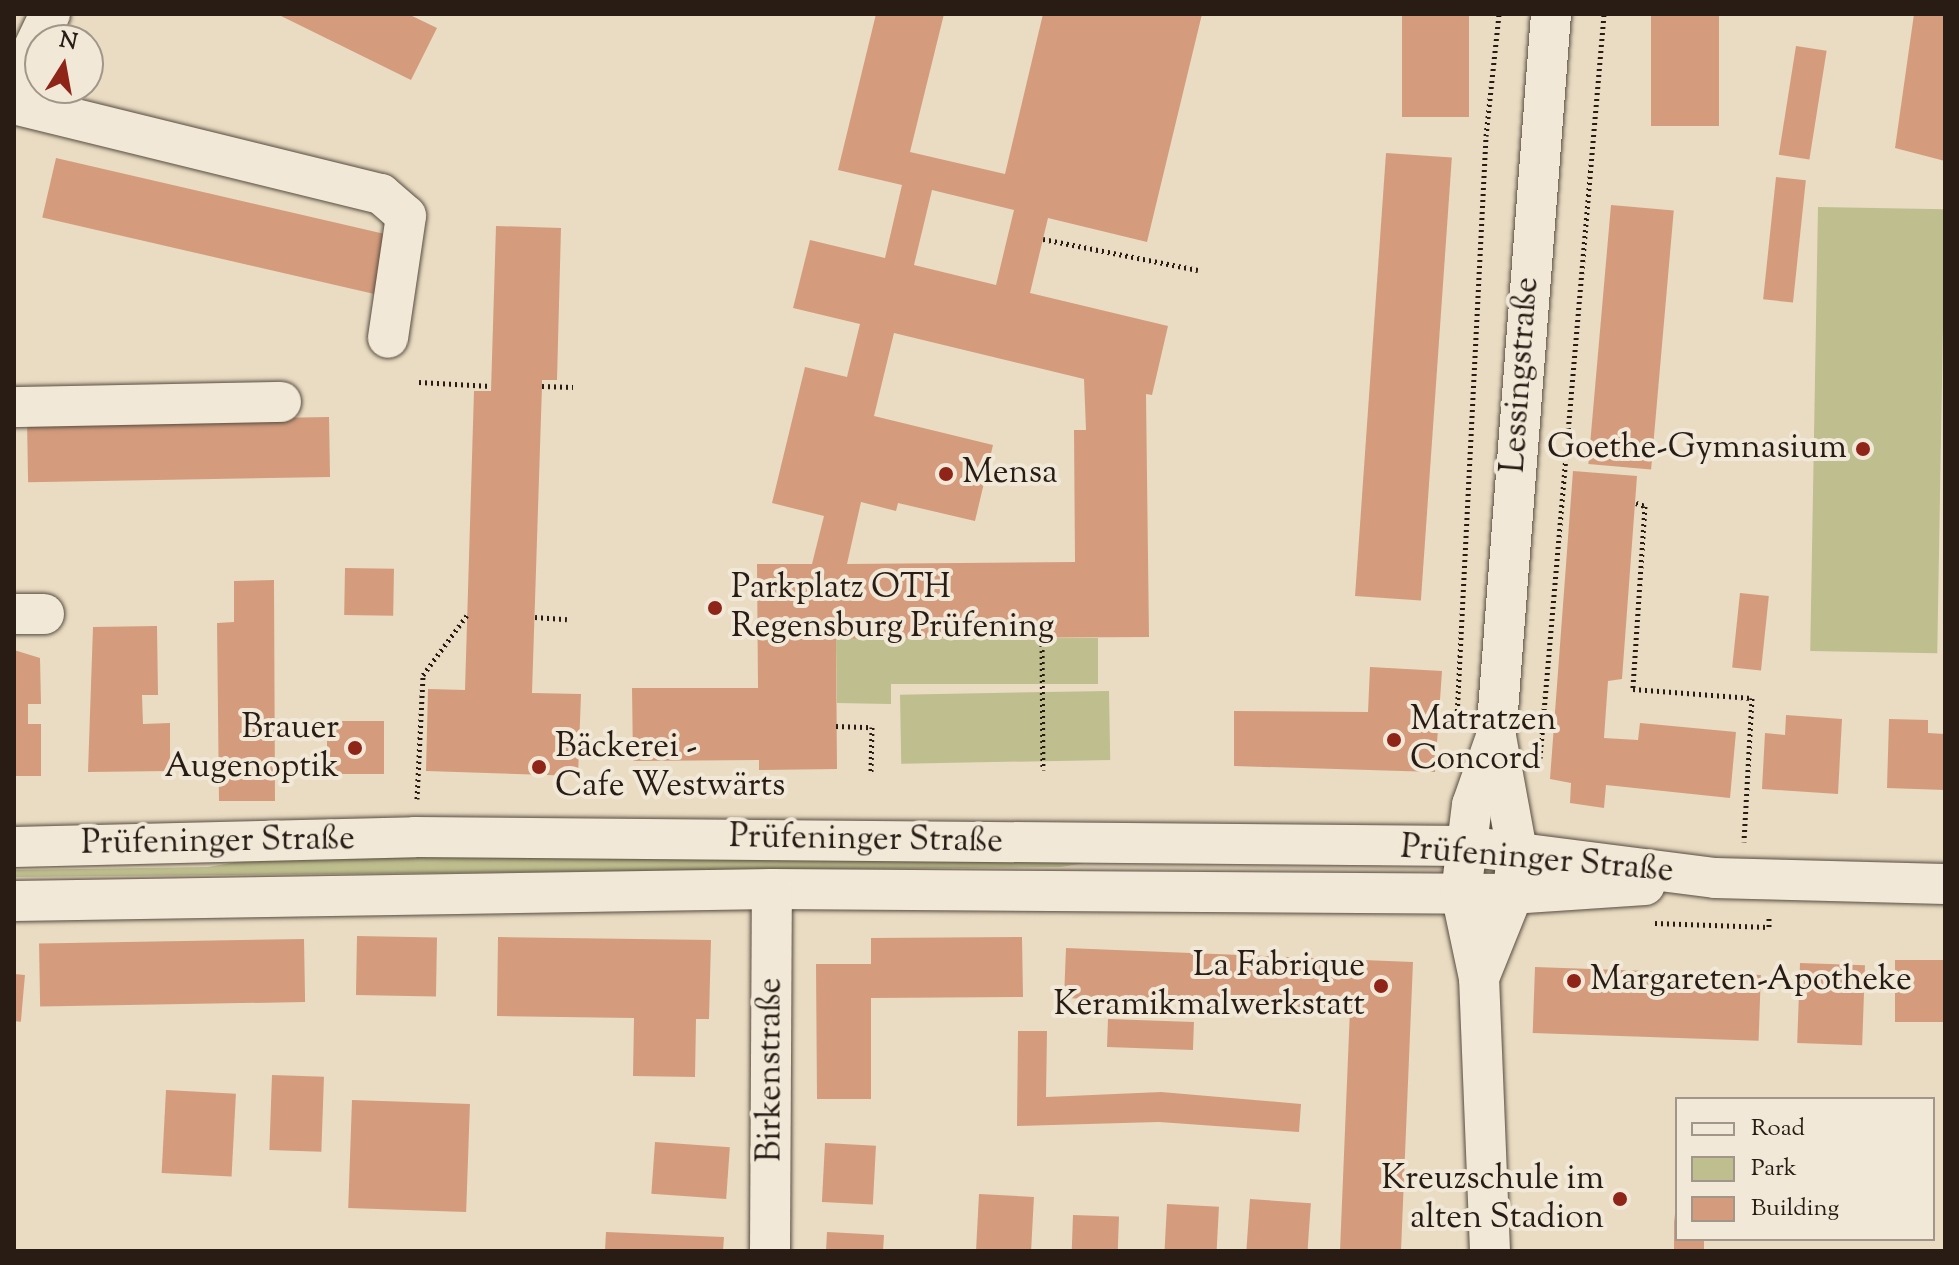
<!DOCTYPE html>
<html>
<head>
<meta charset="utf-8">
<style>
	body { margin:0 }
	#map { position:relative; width:1959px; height:1265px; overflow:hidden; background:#e9dcc2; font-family:"Sorts Mill Goudy",serif }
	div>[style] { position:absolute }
	.green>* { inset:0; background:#bebe8e; transform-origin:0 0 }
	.building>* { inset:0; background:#d49c7d; transform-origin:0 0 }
	.path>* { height:5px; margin-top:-2.5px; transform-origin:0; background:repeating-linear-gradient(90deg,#281c15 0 2px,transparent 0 6px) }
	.roads { filter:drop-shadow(0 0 2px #584c40) drop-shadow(0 0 2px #584c40) }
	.minor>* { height:40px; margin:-20px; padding:0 20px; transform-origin:20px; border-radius:20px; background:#f1e8d7 }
	.dots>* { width:22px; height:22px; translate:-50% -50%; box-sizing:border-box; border:4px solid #f1e8d7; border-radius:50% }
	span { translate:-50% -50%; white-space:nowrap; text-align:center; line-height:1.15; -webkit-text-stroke:8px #f1e8d7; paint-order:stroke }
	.street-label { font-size:34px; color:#281c15 }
	.poi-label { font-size:34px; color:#281c15 }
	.right { translate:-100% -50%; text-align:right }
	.left { translate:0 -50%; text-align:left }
	.frame { position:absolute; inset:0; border:16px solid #281c15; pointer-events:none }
	.legend { position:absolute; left:1675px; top:1097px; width:260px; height:144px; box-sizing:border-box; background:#f1e8d7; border:2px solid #a19689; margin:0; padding:10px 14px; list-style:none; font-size:24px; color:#281c15 }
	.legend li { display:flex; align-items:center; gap:16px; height:40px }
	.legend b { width:40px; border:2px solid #a19689 }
	.north { position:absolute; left:24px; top:24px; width:80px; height:80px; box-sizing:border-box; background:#f1e8d7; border:2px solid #a19689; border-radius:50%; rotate:11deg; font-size:22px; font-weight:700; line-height:32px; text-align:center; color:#281c15 }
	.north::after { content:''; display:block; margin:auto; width:28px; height:36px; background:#8f2418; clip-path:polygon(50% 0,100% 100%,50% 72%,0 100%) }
</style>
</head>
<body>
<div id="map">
	<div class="green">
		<div style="left:1818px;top:207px;width:127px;height:444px;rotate:1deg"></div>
		<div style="clip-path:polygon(1098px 638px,1098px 684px,891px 684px,891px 704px,837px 703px,836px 639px)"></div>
		<div style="left:1109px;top:691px;width:69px;height:209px;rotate:89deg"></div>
		<div style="clip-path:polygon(846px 851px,1382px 860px,1382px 866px,1115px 858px,1061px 867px,14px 877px,14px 870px,208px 867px,260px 858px)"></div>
	</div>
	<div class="building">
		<div style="clip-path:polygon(277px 14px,408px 14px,437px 28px,411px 80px)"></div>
		<div style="clip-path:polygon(evenodd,876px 14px,944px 14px,910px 152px,1005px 174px,1043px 14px,1202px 14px,1147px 242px,1048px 218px,1030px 293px,1168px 326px,1152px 395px,1146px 394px,1149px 637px,836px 639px,837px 769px,759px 770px,759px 760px,633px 761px,632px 688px,758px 688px,757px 564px,812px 564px,824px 516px,772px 503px,805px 367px,847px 377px,860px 324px,793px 308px,810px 240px,885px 258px,902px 185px,838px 170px,876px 14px,932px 190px,1014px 210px,996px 285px,914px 265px,932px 190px,876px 14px,894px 333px,1084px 379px,1086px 430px,1074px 430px,1075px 562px,847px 564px,861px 502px,896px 511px,898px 503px,975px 521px,993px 445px,874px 416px,894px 333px)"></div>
		<div style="left:1402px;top:14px;width:67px;height:103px"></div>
		<div style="left:1651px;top:14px;width:68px;height:112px"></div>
		<div style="clip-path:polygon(1914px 14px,1945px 14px,1945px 161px,1895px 148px)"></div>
		<div style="left:1796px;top:46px;width:31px;height:110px;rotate:9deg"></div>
		<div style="left:1386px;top:153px;width:66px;height:444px;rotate:4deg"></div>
		<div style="left:56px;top:158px;width:343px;height:61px;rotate:13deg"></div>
		<div style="left:1776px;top:177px;width:30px;height:123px;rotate:6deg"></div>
		<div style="left:1611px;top:205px;width:63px;height:260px;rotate:5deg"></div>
		<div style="clip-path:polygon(496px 226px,561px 228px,557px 380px,542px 380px,542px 386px,532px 693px,581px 694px,578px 776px,426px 771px,428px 689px,465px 690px,474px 391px,491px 391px)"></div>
		<div style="left:329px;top:417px;width:60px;height:302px;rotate:89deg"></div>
		<div style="clip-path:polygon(1573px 471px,1637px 476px,1622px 679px,1608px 681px,1604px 738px,1638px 740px,1640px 723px,1736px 732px,1730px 798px,1606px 785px,1604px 808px,1570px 803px,1571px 783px,1550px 779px)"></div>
		<div style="left:345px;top:568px;width:49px;height:47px;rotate:1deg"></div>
		<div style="clip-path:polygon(274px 580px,275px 801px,219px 801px,217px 623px,234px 622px,234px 581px)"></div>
		<div style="left:1740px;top:593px;width:29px;height:75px;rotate:6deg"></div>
		<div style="clip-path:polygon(157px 626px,158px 695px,142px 695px,143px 724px,170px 723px,170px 771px,88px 772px,93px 627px)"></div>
		<div style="clip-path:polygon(14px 650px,40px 658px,41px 704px,28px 704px,28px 724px,41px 724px,41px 776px,14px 776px)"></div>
		<div style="clip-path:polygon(1370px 667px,1442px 671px,1435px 772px,1234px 766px,1234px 711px,1368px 712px)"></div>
		<div style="clip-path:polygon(1786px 715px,1842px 719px,1838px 794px,1762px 789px,1765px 733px,1785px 735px)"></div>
		<div style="clip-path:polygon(1889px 719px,1928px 720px,1928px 733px,1945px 734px,1945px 790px,1887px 788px)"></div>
		<div style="left:384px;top:721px;width:53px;height:57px;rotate:90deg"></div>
		<div style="left:357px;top:936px;width:80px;height:59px;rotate:1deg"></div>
		<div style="clip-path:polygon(498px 937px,711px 940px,709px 1019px,696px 1019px,695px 1077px,633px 1076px,634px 1018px,497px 1016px)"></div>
		<div style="clip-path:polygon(1022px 937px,1023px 997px,871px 998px,871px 1099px,817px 1099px,816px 964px,871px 964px,871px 938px)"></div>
		<div style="left:304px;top:939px;width:63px;height:265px;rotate:89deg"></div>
		<div style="clip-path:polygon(1066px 948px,1413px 962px,1401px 1251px,1340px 1251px,1350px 1009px,1064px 998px)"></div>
		<div style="left:1895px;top:960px;width:50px;height:62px"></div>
		<div style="left:1800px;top:963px;width:65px;height:80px;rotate:2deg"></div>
		<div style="left:1535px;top:967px;width:226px;height:66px;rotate:2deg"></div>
		<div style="left:14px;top:974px;width:11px;height:47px;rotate:5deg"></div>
		<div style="left:1108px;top:1019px;width:86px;height:28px;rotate:2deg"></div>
		<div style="clip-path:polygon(1018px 1031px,1047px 1031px,1046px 1097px,1161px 1092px,1301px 1104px,1299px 1132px,1159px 1122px,1017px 1126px)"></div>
		<div style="left:272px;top:1075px;width:52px;height:75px;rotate:2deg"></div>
		<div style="left:166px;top:1090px;width:70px;height:83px;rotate:3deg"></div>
		<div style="left:352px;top:1100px;width:118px;height:108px;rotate:2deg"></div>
		<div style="left:655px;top:1142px;width:75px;height:52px;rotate:4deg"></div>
		<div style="left:825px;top:1143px;width:51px;height:59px;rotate:3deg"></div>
		<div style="left:979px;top:1194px;width:55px;height:57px;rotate:3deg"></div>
		<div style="left:1250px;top:1199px;width:61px;height:52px;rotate:4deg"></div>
		<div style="left:1167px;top:1204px;width:52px;height:47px;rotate:3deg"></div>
		<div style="clip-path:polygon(1674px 1214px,1677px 1239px,1704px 1239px,1704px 1251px,1674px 1251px)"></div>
		<div style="left:1073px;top:1215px;width:46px;height:36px;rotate:2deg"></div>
		<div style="clip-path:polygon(606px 1232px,724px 1237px,723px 1251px,605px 1251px)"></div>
		<div style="clip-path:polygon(827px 1232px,884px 1235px,883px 1251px,826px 1251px)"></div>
	</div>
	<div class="path">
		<div style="left:1043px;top:239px;width:158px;rotate:11.3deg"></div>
		<div style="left:419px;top:382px;width:72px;rotate:3.2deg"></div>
		<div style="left:542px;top:386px;width:31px;rotate:2deg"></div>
		<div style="left:1636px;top:503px;width:9px;rotate:18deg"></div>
		<div style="left:1645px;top:506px;width:183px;rotate:93.8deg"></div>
		<div style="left:1633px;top:689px;width:119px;rotate:4.3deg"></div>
		<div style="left:1752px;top:698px;width:144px;rotate:93.2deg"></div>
		<div style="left:535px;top:617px;width:32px;rotate:4deg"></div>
		<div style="left:1042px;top:638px;width:132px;rotate:89.6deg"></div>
		<div style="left:1457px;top:717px;width:582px;rotate:-87.14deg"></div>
		<div style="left:1486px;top:136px;width:123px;rotate:-83.9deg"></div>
		<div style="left:836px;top:726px;width:36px;rotate:2deg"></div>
		<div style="left:872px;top:727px;width:45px;rotate:91.3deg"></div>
		<div style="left:1540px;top:758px;width:747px;rotate:-85.08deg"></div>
		<div style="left:417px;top:799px;width:124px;rotate:-87.2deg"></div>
		<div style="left:423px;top:675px;width:74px;rotate:-53.7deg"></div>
		<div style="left:1655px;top:923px;width:114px;rotate:2deg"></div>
		<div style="left:1769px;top:927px;width:11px;rotate:-90deg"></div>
	</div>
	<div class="roads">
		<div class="minor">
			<div style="left:14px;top:89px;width:83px;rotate:-64.4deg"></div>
			<div style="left:14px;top:104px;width:378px;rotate:13.8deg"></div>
			<div style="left:381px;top:194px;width:33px;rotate:41deg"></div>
			<div style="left:406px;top:216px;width:123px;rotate:98.4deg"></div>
			<div style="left:14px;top:407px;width:267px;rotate:-1.1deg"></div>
			<div style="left:14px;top:614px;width:30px"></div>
			<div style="left:14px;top:847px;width:401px;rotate:-1.4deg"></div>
			<div style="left:415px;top:837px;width:1050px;rotate:0.49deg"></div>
			<div style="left:1465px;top:846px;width:252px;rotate:7.3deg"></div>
			<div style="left:1715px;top:878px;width:230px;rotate:1.5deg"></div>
			<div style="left:14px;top:901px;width:758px;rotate:-0.91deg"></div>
			<div style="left:772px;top:889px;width:741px;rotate:0.39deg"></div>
			<div style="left:1513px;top:894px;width:132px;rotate:-3.9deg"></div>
			<div style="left:1479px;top:978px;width:91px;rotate:-68deg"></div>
			<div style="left:1513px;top:894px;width:43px;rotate:-84.7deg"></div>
			<div style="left:1517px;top:851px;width:116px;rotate:-100.4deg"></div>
			<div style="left:770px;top:1251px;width:362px;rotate:-89.7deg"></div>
			<div style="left:1490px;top:1251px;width:273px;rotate:-92.3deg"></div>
			<div style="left:1479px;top:978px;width:87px;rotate:-102deg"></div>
			<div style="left:1461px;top:893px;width:89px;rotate:-82.9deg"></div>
			<div style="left:1472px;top:805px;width:72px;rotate:-70.6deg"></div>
			<div style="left:1496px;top:737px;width:725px;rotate:-85.65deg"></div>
		</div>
	</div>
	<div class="dots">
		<div style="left:1863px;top:449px;background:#8f2418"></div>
		<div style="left:946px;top:474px;background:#8f2418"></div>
		<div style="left:715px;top:608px;background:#8f2418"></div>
		<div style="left:1394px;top:740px;background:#8f2418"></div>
		<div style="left:355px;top:748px;background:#8f2418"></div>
		<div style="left:539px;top:767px;background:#8f2418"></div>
		<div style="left:1574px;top:981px;background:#8f2418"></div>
		<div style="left:1381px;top:986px;background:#8f2418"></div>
		<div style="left:1620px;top:1199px;background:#8f2418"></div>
	</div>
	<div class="street-label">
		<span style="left:1521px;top:375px;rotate:-86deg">Lessingstraße</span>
		<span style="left:866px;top:840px;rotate:1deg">Prüfeninger Straße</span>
		<span style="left:218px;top:842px;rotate:-1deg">Prüfeninger Straße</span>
		<span style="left:1537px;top:860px;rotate:5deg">Prüfeninger Straße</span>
		<span style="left:771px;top:1070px;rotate:-90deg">Birkenstraße</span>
	</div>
	<div class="poi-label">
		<span class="right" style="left:1847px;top:449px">Goethe-Gymnasium</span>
		<span class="left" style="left:962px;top:474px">Mensa</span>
		<span class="left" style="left:731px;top:608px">Parkplatz OTH<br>Regensburg Prüfening</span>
		<span class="left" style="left:1410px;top:740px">Matratzen<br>Concord</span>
		<span class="right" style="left:339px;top:748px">Brauer<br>Augenoptik</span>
		<span class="left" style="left:555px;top:767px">Bäckerei -<br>Cafe Westwärts</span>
		<span class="right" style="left:1365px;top:986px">La Fabrique<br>Keramikmalwerkstatt</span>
		<span class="left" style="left:1590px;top:981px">Margareten-Apotheke</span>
		<span class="right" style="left:1604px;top:1199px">Kreuzschule im<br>alten Stadion</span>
	</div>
	<div class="frame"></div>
	<ul class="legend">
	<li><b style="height:10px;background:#f1e8d7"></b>Road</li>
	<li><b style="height:22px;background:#bebe8e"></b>Park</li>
	<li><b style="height:22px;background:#d49c7d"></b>Building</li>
	</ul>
	<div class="north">N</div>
</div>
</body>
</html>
